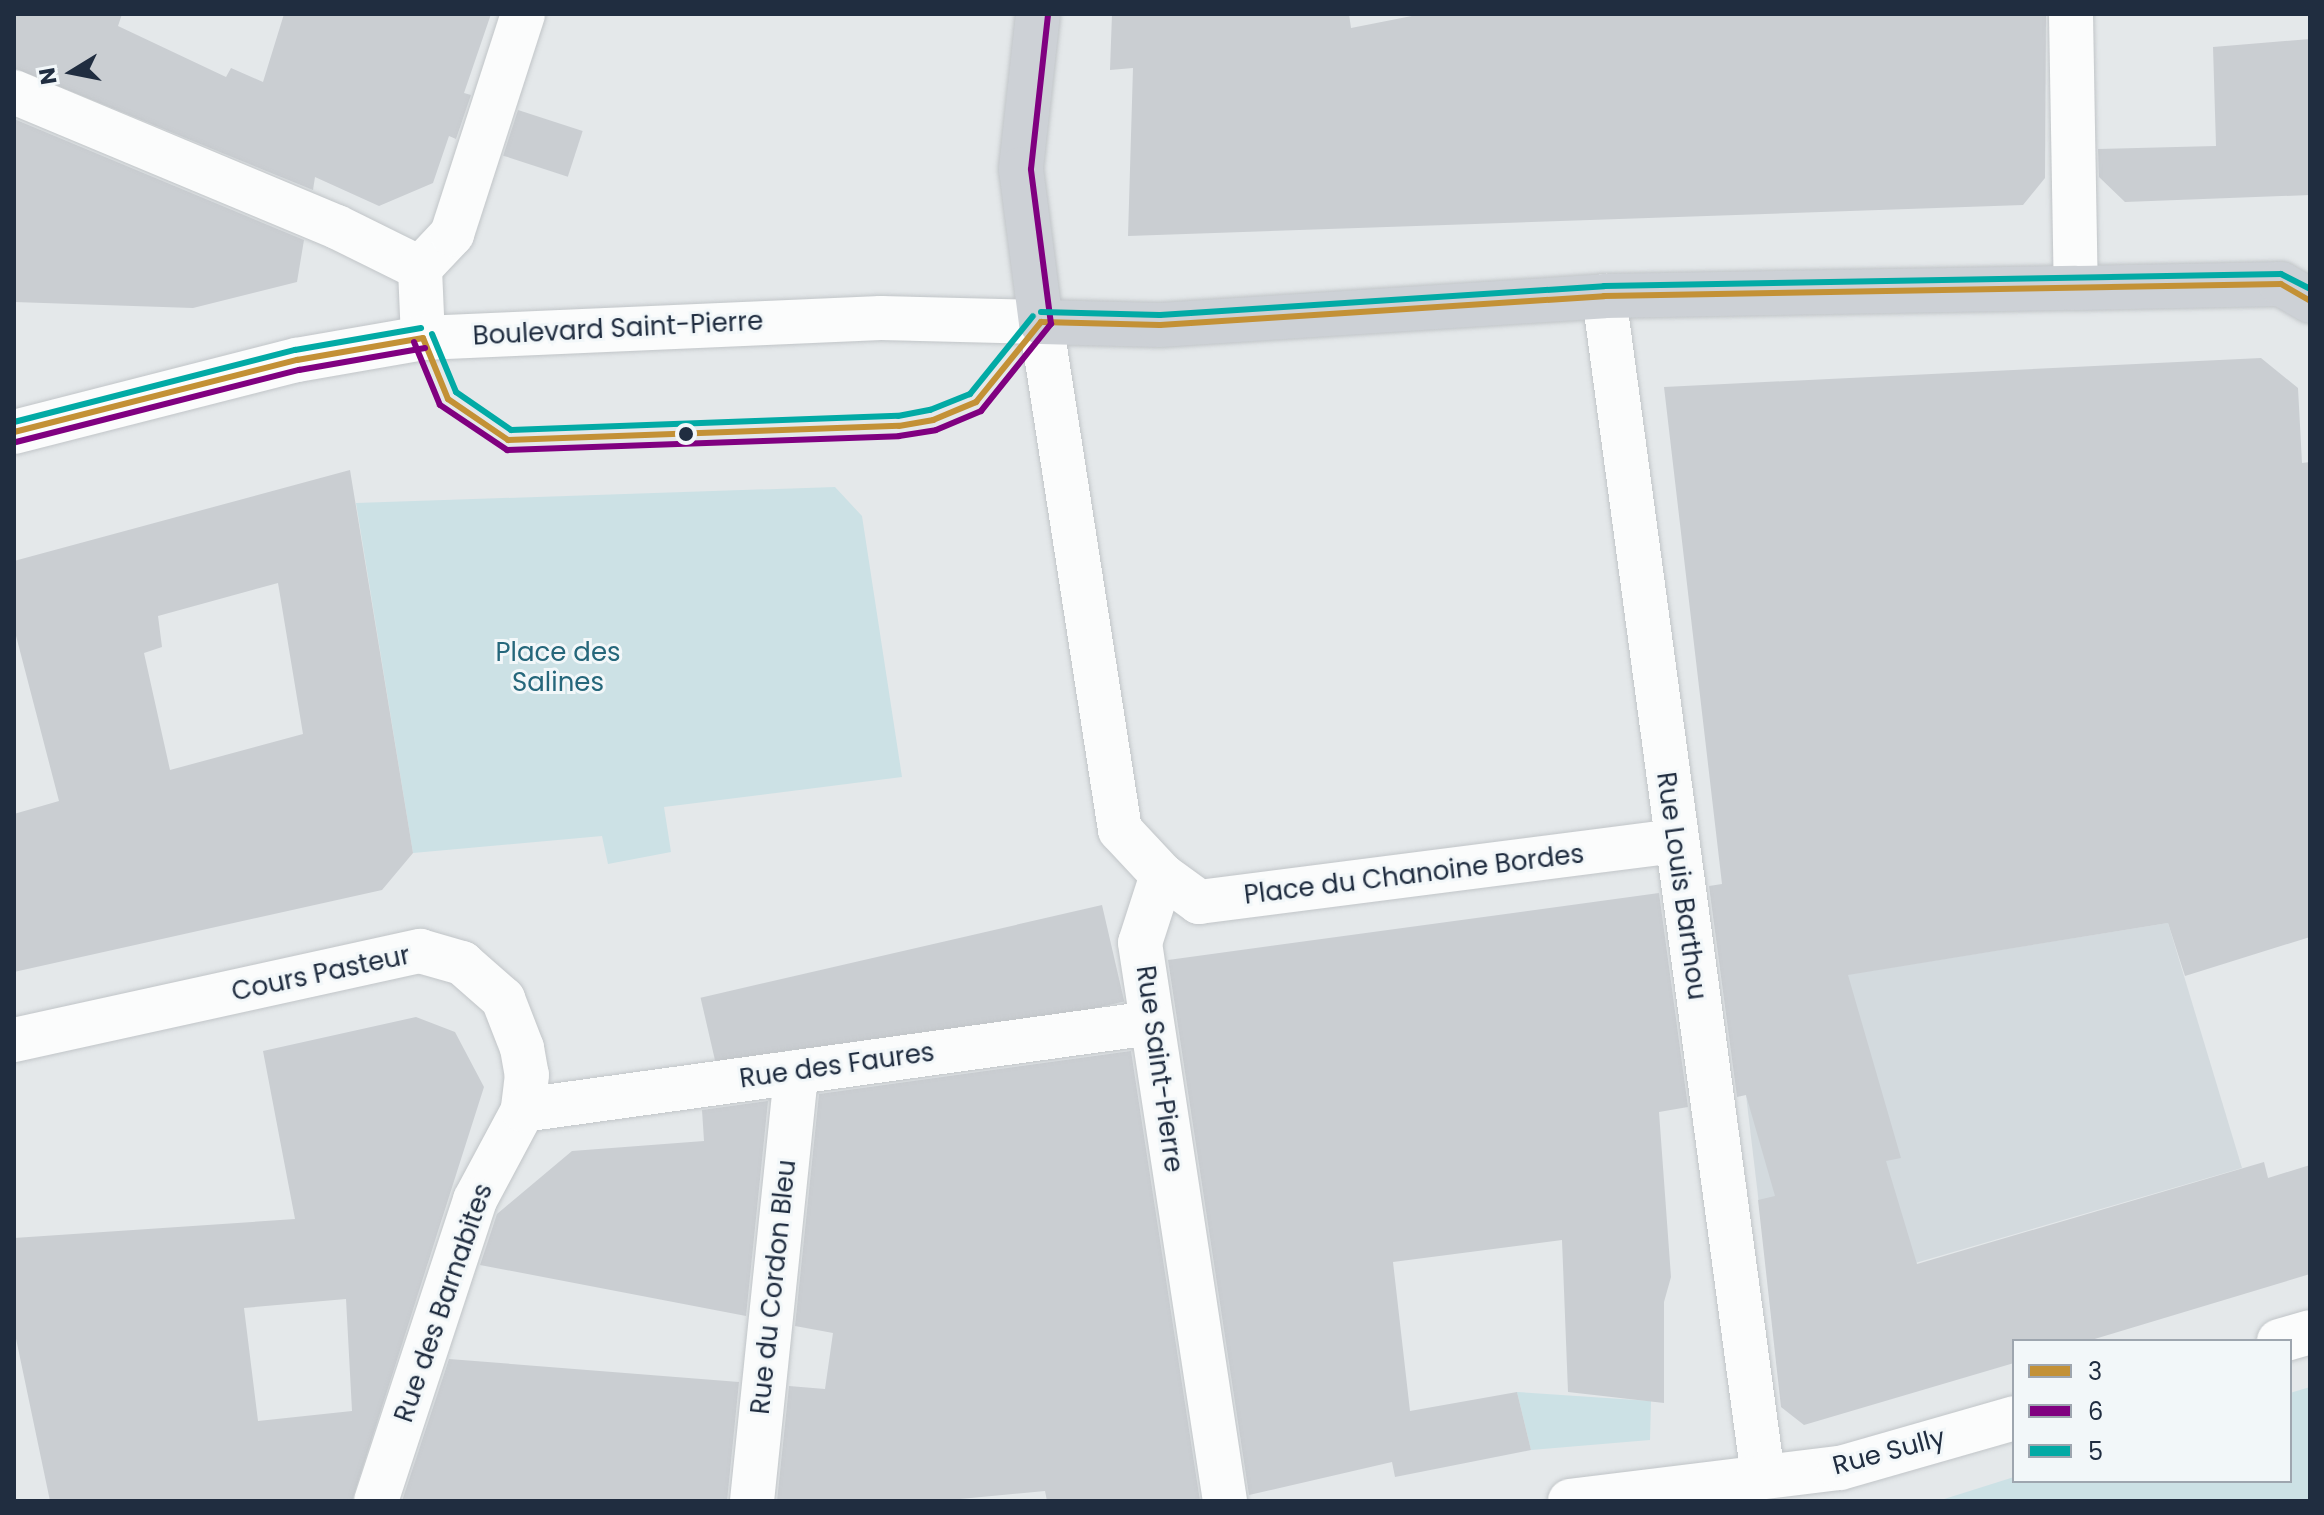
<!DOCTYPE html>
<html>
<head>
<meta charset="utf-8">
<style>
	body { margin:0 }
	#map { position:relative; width:2324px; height:1515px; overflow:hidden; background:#e4e8ea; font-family:Poppins,sans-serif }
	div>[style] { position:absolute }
	.built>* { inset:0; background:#d3dade }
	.green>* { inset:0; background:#cce1e5 }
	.building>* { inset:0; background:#caced2; transform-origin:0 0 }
	.roads { filter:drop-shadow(0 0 2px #c1c5c8) drop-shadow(0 0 2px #c1c5c8) }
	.minor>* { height:44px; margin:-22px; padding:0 22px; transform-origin:22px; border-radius:22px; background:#fbfcfc }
	.major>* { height:44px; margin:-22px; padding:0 22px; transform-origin:22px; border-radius:22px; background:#cdd1d6 }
	.bus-1>* { height:6px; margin:-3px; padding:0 3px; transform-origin:3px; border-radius:3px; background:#c39136 }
	.bus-2>* { height:6px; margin:-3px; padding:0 3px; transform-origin:3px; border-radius:3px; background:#800080 }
	.bus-3>* { height:6px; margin:-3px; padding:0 3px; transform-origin:3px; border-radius:3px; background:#02aaa5 }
	.dots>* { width:22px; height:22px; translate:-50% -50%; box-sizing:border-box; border:4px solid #f2f7f9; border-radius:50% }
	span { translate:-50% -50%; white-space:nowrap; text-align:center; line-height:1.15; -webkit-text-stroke:6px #f2f7f9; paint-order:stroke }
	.street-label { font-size:26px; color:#202d40 }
	.park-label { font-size:26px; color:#25677b }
	.frame { position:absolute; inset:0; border:16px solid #202d40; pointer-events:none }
	.legend { position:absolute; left:2012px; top:1339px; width:280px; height:144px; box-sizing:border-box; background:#f2f7f9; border:2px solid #9ea6af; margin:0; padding:10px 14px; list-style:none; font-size:24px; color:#202d40 }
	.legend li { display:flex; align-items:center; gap:16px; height:40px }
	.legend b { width:40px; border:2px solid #9ea6af }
	.north { position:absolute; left:32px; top:32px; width:80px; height:80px; -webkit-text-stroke:6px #f2f7f9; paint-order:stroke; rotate:260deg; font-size:22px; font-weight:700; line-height:32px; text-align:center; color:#202d40 }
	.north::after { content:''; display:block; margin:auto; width:28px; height:36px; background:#202d40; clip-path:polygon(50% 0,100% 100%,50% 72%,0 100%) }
</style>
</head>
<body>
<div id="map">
	<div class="built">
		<div style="clip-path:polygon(2168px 923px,2242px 1168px,1771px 1305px,1746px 1095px,1832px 977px)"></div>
	</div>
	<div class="green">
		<div style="clip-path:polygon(835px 487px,862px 516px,902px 777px,664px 807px,671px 852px,608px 864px,602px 836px,413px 853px,356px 503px)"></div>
		<div style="clip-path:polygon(2310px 1387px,2310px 1501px,1938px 1501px,2014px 1477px,2290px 1481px,2290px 1393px)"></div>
		<div style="clip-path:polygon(1517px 1392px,1651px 1401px,1650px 1440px,1531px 1450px)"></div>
	</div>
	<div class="building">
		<div style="clip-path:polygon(14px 14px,122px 14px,118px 26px,226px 77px,231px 68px,263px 82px,284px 14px,491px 14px,464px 93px,471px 95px,456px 139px,449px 136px,433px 183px,379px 206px,315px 177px,313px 190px,14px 68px)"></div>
		<div style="clip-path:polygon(1112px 14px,1349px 14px,1351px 28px,1422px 14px,2046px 14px,2045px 178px,2023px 205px,1128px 236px,1133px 68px,1110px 70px)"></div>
		<div style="clip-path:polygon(2310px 39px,2310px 195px,2125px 202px,2099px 177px,2098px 149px,2216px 146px,2213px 47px)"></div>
		<div style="left:518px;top:110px;width:68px;height:48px;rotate:18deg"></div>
		<div style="clip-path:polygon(14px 119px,304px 240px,297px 282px,193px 308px,14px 302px)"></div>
		<div style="clip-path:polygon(2261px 358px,2298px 388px,2302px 463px,2310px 462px,2310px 937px,2185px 976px,2168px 923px,1848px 975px,1901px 1158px,1886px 1161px,1917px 1264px,2264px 1162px,2268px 1178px,2310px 1165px,2310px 1274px,2088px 1341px,2014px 1341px,2014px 1363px,1804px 1425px,1781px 1407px,1758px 1200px,1775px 1196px,1746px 1095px,1737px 1097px,1709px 886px,1722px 884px,1664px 387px)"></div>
		<div style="clip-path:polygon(evenodd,350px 470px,413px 853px,382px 890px,14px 972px,14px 814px,59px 801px,14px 628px,14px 561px,350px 470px,278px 583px,303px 734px,170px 770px,144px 653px,162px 647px,158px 616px,278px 583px)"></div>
		<div style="clip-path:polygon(1659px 893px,1688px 1107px,1659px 1112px,1671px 1277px,1664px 1302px,1664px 1403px,1568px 1392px,1562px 1240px,1393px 1262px,1410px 1411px,1517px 1392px,1531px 1450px,1395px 1477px,1392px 1462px,1249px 1495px,1168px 960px)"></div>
		<div style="left:1102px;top:905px;width:99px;height:412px;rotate:77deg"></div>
		<div style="clip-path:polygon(evenodd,416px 1017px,455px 1032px,484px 1087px,352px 1501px,50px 1501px,14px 1329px,14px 1238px,295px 1219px,263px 1051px,416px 1017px,346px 1299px,352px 1411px,258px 1421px,244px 1308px,346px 1299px)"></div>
		<div style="clip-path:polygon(1131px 1051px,1200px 1501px,1047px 1501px,1045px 1491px,939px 1501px,777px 1501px,789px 1386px,825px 1389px,833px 1333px,795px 1326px,819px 1094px)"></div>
		<div style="clip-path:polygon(768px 1101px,746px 1316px,480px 1265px,497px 1214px,572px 1151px,704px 1141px,702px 1110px)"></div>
		<div style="clip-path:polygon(449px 1359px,739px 1382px,727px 1501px,402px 1501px)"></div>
	</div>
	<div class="roads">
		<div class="minor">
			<div style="left:2071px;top:14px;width:274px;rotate:89deg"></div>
			<div style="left:14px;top:92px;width:350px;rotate:22.7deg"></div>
			<div style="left:337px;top:227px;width:93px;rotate:26.3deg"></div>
			<div style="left:1604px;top:296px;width:1191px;rotate:82.33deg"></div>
			<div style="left:423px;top:338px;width:70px;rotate:-92.5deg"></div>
			<div style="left:420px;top:268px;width:47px;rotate:-46.7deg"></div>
			<div style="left:452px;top:234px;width:231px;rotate:-72.1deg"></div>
			<div style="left:14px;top:432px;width:292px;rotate:-14.3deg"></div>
			<div style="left:297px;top:360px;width:128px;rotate:-9.9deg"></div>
			<div style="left:423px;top:338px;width:458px;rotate:-2.5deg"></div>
			<div style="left:881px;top:318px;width:160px;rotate:1.4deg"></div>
			<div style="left:1041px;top:322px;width:514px;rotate:81.16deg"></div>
			<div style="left:1120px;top:830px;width:62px;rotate:47deg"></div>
			<div style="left:1162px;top:875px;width:46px;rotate:36.1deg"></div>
			<div style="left:1199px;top:902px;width:479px;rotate:-7.3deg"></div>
			<div style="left:1162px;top:875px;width:71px;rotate:107.9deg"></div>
			<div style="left:1140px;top:943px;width:564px;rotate:81.34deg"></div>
			<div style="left:14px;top:1040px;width:416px;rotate:-12.4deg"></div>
			<div style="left:420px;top:951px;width:44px;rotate:15.9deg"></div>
			<div style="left:462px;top:963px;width:55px;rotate:41.3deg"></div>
			<div style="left:503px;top:999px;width:53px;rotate:68.8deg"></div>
			<div style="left:522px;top:1048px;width:27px;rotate:80deg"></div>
			<div style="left:527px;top:1075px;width:35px;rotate:97deg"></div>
			<div style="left:523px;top:1110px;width:102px;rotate:118.1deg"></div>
			<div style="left:475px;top:1200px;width:317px;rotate:108.2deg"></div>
			<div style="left:523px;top:1110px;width:634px;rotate:-7.89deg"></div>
			<div style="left:2279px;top:1341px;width:32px;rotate:-16deg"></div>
			<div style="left:752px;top:1501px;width:431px;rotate:-84.1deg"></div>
			<div style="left:1570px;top:1501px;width:272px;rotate:-7deg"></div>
			<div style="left:1840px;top:1468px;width:181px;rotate:-16deg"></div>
		</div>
		<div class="major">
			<div style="left:1038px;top:14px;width:156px;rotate:96.3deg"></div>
			<div style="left:1021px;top:169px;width:154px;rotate:82.6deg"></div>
			<div style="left:1041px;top:322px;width:119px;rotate:1.4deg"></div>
			<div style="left:1160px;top:325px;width:445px;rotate:-3.7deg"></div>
			<div style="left:1604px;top:296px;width:472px;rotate:-1deg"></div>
			<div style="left:2076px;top:288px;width:205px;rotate:-1.1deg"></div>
			<div style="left:2281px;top:284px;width:34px;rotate:30deg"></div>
		</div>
	</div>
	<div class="bus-1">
		<div style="left:1041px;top:322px;width:119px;rotate:1.4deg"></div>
		<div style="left:1160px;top:325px;width:445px;rotate:-3.7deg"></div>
		<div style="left:1604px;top:296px;width:677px;rotate:-1.02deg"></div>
		<div style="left:2281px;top:284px;width:34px;rotate:30deg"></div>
		<div style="left:423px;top:338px;width:66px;rotate:67.7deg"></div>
		<div style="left:448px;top:399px;width:73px;rotate:34.3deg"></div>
		<div style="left:508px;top:440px;width:391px;rotate:-2.1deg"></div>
		<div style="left:899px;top:426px;width:35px;rotate:-10deg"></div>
		<div style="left:933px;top:420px;width:47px;rotate:-22.7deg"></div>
		<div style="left:976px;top:402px;width:103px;rotate:-50.9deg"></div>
		<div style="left:14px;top:432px;width:292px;rotate:-14.3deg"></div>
		<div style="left:297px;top:360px;width:128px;rotate:-9.9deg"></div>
	</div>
	<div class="bus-2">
		<div style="left:414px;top:342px;width:68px;rotate:67.6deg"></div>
		<div style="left:440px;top:405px;width:81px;rotate:33.9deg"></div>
		<div style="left:507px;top:450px;width:392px;rotate:-2deg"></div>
		<div style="left:899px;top:436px;width:37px;rotate:-9deg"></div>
		<div style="left:936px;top:430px;width:49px;rotate:-22.9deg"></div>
		<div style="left:981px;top:411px;width:112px;rotate:-51.2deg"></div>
		<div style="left:1051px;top:324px;width:156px;rotate:-97.4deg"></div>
		<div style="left:1031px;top:169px;width:155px;rotate:-83.7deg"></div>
		<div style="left:16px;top:442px;width:292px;rotate:-14.3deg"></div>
		<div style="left:299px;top:370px;width:128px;rotate:-9.9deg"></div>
	</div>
	<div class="bus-3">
		<div style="left:1041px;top:312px;width:119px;rotate:1.4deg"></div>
		<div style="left:1160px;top:315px;width:445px;rotate:-3.7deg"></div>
		<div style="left:1604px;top:286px;width:677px;rotate:-1.02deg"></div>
		<div style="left:2281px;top:274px;width:33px;rotate:27deg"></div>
		<div style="left:432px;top:334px;width:63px;rotate:67.5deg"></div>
		<div style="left:456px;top:392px;width:67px;rotate:34.6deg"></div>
		<div style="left:511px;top:430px;width:387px;rotate:-2.1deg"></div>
		<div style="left:898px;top:416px;width:33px;rotate:-11deg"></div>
		<div style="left:930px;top:410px;width:43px;rotate:-21.8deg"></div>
		<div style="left:970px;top:394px;width:100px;rotate:-51.1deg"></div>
		<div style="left:14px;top:422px;width:290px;rotate:-14.4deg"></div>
		<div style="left:295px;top:350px;width:128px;rotate:-9.9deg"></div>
	</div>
	<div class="dots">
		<div style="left:686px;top:434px;background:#202d40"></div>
	</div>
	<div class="street-label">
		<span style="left:618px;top:329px;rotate:-3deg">Boulevard Saint-Pierre</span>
		<span style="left:1414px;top:875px;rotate:-7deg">Place du Chanoine Bordes</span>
		<span style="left:1681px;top:886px;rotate:82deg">Rue Louis Barthou</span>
		<span style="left:321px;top:974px;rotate:-12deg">Cours Pasteur</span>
		<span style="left:837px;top:1066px;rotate:-8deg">Rue des Faures</span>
		<span style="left:1159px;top:1069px;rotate:82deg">Rue Saint-Pierre</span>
		<span style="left:774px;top:1287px;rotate:-84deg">Rue du Cordon Bleu</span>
		<span style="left:444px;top:1303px;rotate:-71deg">Rue des Barnabites</span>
		<span style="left:1889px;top:1452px;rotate:-15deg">Rue Sully</span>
	</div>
	<div class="park-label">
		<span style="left:558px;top:668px">Place des<br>Salines</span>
	</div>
	<div class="frame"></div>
	<ul class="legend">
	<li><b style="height:10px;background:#c39136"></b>3</li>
	<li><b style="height:10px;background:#800080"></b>6</li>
	<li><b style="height:10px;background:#02aaa5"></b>5</li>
	</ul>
	<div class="north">N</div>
</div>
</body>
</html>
